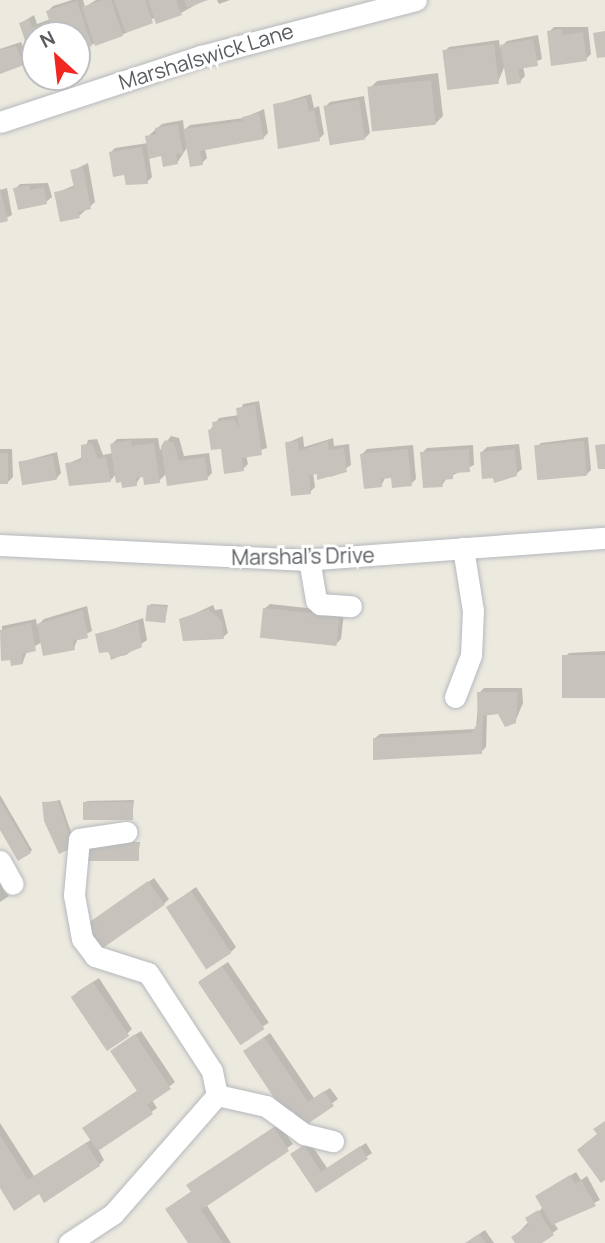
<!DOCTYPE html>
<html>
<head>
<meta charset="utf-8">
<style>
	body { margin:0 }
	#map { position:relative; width:605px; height:1243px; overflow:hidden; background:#ece9df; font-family:Manrope,sans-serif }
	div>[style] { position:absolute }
	.shadow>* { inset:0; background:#0003; transform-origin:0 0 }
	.building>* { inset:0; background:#c7c3bc; transform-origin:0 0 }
	.roads { filter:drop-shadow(0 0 2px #b5b8bd) drop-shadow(0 0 2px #b5b8bd) }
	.minor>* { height:21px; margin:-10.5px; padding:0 10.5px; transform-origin:10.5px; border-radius:10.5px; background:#fff }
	span { translate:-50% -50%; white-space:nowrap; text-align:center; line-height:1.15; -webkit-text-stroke:6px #fff; paint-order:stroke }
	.street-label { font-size:21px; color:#585d61 }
	.north { position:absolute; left:21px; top:21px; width:70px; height:70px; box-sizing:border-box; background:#fff; border:2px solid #bcbec0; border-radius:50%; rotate:333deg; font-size:19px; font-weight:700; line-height:28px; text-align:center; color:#585d61 }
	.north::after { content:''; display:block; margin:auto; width:24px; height:32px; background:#f12721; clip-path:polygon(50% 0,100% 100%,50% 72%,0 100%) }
</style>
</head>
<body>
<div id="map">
	<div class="shadow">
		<div style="clip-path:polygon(72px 0,83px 0,85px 7px,96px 0,204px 0,181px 13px,156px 17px,122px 35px,77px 49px,77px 35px,35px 35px,34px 62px,21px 23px,34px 15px,37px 24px,51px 19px,48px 11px,53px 6px)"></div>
		<div style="clip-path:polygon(217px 0,230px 0,219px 4px)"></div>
		<div style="clip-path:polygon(554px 27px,588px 27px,591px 54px,586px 59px,549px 32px)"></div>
		<div style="clip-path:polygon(538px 35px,542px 59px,523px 67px,525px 76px,520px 81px,505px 65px,498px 82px,444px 52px,449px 47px,499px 40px,500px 48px,507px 41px)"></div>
		<div style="clip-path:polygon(21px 42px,28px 58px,0 73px,0 49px)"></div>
		<div style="clip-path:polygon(438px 73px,443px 116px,435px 124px,369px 89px,377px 81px)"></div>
		<div style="clip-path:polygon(311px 94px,314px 108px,319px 106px,324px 134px,319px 139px,274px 105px)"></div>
		<div style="clip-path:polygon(364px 96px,370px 133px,365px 138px,325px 107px,330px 102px)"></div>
		<div style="clip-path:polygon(264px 109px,268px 133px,263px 138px,205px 149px,207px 158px,202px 163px,188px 146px,177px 163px,163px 154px,149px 157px,152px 177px,147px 182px,126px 173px,110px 153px,115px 148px,148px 143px,147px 137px,162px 124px,183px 120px,184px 130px,190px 125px,244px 118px)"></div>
		<div style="clip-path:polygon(88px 163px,95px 202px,79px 216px,56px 193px,75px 185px,72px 171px)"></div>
		<div style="clip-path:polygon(48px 183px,52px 197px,46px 202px,15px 189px,20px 184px)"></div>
		<div style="clip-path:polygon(7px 188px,12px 215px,0 221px,0 190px)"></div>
		<div style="clip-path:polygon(259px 401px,267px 448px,246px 455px,248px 464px,243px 469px,210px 430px,219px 418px,239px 415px,243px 404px)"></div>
		<div style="clip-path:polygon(171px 436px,179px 438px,184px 456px,209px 453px,212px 473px,207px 478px,167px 473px,159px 481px,141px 476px,136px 484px,116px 474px,110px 481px,67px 464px,83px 457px,88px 440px,97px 439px,103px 455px,113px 453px,112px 444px,117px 439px,158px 438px,160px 450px)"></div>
		<div style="clip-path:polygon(303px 436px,304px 447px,333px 438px,334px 446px,349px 444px,351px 465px,334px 476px,319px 478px,318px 472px,313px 473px,315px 487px,310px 492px,287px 443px)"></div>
		<div style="clip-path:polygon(588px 437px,591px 470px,586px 475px,536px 448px,541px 443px)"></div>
		<div style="clip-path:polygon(519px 444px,522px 469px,516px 474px,482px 452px,487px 447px)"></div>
		<div style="clip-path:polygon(413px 445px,416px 479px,411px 484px,393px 476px,386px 476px,381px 486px,362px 454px,367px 449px)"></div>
		<div style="clip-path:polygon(473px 445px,474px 465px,447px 478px,442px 485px,422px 453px,427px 448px)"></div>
		<div style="clip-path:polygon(0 449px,12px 449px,13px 477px,8px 482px,0 483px)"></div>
		<div style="clip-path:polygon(57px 452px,61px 473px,56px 479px,21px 462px)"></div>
		<div style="clip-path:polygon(151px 604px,168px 605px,165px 621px,149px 606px)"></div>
		<div style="clip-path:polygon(270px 604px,344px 612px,341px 639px,336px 644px,264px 609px)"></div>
		<div style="clip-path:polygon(213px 605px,215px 610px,222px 609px,228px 633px,223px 637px,181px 620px)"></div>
		<div style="clip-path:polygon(87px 606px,92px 631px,78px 638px,74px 648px,42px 642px,27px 651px,23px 662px,2px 659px,2px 626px,36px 619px,37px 626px,44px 619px)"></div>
		<div style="clip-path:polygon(143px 618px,147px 640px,126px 655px,112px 658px,97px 635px)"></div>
		<div style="clip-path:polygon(605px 651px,605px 696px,564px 658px,569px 653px)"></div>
		<div style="clip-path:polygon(484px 688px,522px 688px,523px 703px,515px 722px,499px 712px,487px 713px,486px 747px,481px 752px,374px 739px,380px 734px,476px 729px,479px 693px)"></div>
		<div style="clip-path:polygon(0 795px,32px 850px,30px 852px,0 827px)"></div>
		<div style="clip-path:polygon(60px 800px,75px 844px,44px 803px)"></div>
		<div style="clip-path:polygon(134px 800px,132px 818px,85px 803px,87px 801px)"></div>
		<div style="clip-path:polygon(140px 842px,138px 859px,89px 843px)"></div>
		<div style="clip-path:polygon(154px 878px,169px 899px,164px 904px,87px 925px)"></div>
		<div style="clip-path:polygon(0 881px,9px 896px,0 902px)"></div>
		<div style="clip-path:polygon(196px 887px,236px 947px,231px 952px,168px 907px)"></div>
		<div style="left:228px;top:962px;width:73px;height:35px;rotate:56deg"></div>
		<div style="clip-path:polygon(99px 978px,132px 1029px,127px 1034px,77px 992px)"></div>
		<div style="clip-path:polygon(141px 1031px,175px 1082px,152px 1100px,157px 1108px,98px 1149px,104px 1160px,99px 1165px,45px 1200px,40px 1192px,0 1184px,0 1123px,34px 1176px,92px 1139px,84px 1128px,138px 1090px,118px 1046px)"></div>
		<div style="clip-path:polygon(270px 1033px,314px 1098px,330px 1088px,338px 1099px,304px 1124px,245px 1051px)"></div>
		<div style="clip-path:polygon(279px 1124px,293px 1144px,206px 1204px,231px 1243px,190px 1243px,173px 1204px,192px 1191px,194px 1181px)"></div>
		<div style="clip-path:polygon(309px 1141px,327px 1168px,366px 1143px,372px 1153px,316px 1191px,293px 1154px)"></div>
		<div style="clip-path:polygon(576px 1172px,581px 1180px,587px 1176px,600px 1200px,554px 1223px,558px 1229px,539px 1243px,517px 1243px,514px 1237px,543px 1207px,537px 1197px)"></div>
		<div style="clip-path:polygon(485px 1230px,494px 1243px,467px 1243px,470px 1240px)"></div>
	</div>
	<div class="building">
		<div style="clip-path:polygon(103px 0,111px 0,123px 36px,95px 46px,82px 7px)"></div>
		<div style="clip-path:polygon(114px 0,145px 0,153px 23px,126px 33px)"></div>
		<div style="clip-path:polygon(148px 0,176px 0,182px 15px,156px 24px)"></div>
		<div style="clip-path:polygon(184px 0,208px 0,187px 8px)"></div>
		<div style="clip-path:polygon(77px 1px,92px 46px,77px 51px,77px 35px,54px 35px,46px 11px)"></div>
		<div style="clip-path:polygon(29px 19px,32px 28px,47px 23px,51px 35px,35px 35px,33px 64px,19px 23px)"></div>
		<div style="clip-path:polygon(562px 29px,563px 35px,583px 32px,587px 61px,551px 66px,547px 31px)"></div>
		<div style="clip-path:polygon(605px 31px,605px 57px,597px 58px,593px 33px)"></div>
		<div style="clip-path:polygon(533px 39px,538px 66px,518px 69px,521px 83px,507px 85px,500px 45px)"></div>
		<div style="left:494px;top:44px;width:40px;height:52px;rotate:83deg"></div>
		<div style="clip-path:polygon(16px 46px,24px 65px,0 74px,0 50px)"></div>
		<div style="left:431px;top:80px;width:45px;height:64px;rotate:84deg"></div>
		<div style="clip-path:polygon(306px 98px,309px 112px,314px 110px,320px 141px,278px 149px,273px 104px)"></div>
		<div style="left:359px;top:100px;width:40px;height:36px;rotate:81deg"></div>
		<div style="clip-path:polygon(259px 113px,264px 139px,200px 151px,203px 165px,190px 167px,183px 129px,243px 121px,242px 117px)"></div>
		<div style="clip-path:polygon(178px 124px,183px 153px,176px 154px,178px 164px,163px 167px,161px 156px,149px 159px,145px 136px,156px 134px,155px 128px)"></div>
		<div style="clip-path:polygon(142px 147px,148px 184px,126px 185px,124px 175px,113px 177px,109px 152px)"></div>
		<div style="clip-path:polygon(83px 167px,91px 209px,78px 212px,80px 218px,60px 222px,54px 192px,74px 188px,70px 170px)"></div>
		<div style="clip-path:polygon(29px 185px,30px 190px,44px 187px,47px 204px,18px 210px,13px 188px)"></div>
		<div style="clip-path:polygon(0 188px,8px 221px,0 223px)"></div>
		<div style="clip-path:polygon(255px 405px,262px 455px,242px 458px,244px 471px,224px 474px,221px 449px,211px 450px,208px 430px,213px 429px,212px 422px,234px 419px,239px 428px,236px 408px)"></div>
		<div style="clip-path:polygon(131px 440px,132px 446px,154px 443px,160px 483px,144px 485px,143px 477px,136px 478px,137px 486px,122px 488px,121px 482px,116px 483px,110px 444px)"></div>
		<div style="clip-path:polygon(165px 440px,174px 443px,179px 461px,205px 457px,208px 480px,167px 486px,161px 446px)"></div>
		<div style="clip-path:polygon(298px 441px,299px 451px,328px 441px,329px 450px,344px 448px,347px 472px,317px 480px,317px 474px,309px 475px,311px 494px,291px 496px,285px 442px)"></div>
		<div style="left:584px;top:441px;width:35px;height:50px;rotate:85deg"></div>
		<div style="clip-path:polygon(92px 443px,98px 459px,106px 457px,111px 482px,69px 486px,65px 463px,81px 461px,81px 445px)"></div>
		<div style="clip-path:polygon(605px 444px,605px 469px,598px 469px,595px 445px)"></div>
		<div style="clip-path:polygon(408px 449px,412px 486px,392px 488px,391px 478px,381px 479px,382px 487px,364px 489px,360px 454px)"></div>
		<div style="clip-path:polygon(469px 449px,470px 472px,453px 473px,453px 479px,442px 480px,443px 487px,423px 488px,420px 452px)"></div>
		<div style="clip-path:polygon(515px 449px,517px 476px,494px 483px,493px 478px,482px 479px,480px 452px)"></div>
		<div style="left:0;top:453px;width:8px;height:31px"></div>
		<div style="left:53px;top:456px;width:24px;height:35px;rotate:81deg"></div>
		<div style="left:147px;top:605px;width:20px;height:16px;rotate:6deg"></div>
		<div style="left:263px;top:608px;width:77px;height:30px;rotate:6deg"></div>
		<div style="clip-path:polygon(208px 609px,222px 621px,224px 639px,183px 641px,179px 619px)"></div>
		<div style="clip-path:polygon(83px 610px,88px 638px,73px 641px,75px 650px,43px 656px,37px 624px)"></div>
		<div style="clip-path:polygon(138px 622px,142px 647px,111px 660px,109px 652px,99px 653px,95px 634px)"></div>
		<div style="clip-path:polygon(31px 623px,36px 651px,22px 654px,23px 664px,11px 666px,10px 660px,1px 661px,0 630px)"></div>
		<div style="left:605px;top:655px;width:43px;height:43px;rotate:90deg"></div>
		<div style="clip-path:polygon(477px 692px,518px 692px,516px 723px,505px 727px,498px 714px,483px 716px,482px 754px,373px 760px,373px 738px,471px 733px,478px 723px)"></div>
		<div style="clip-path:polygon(0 800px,31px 853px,18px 861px,0 830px)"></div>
		<div style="clip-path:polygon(58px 801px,74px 847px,59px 854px,44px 821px,42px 802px)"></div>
		<div style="left:83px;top:802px;width:50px;height:18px"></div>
		<div style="left:139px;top:843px;width:18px;height:54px;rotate:90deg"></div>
		<div style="left:148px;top:881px;width:29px;height:77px;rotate:55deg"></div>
		<div style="left:191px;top:891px;width:74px;height:30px;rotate:57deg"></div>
		<div style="left:222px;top:966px;width:76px;height:29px;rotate:56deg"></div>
		<div style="left:93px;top:982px;width:65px;height:27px;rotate:56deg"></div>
		<div style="clip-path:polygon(135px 1034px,171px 1089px,147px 1105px,153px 1114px,98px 1151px,82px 1128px,137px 1091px,110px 1051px)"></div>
		<div style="clip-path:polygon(264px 1037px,308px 1102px,324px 1091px,334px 1106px,303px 1127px,293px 1111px,286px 1116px,243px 1051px)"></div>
		<div style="clip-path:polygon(605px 1121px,605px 1180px,601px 1183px,577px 1150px,597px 1134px,593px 1129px)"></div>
		<div style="clip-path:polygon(274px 1127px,289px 1151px,201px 1210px,223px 1243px,188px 1243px,165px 1209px,191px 1192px,186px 1185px)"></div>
		<div style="clip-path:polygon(0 1135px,28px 1180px,86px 1143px,100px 1166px,44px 1203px,39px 1194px,14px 1211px,0 1188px)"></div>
		<div style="clip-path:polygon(304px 1145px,321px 1172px,360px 1146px,368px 1159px,316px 1193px,290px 1154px)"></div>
		<div style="clip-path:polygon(570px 1175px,575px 1184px,581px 1180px,596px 1206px,552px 1225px,535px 1196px)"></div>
		<div style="clip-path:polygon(538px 1210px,554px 1235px,542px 1243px,515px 1243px,511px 1237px,529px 1225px,525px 1218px)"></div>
		<div style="clip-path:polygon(479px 1234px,486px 1243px,465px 1243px)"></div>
	</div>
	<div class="roads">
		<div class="minor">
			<div style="left:0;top:122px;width:212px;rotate:-18.2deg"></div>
			<div style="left:201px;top:56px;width:222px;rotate:-14.6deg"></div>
			<div style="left:0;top:545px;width:303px;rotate:2.8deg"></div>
			<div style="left:303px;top:560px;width:303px;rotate:-4.2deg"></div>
			<div style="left:309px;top:559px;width:42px;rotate:80.3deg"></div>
			<div style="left:316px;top:600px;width:6px;rotate:45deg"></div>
			<div style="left:320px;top:604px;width:31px;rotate:4deg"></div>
			<div style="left:455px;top:697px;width:45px;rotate:-69.1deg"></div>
			<div style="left:471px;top:655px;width:44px;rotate:-87.4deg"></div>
			<div style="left:473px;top:611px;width:64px;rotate:-99deg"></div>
			<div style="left:0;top:861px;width:26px;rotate:61deg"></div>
			<div style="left:217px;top:1095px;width:50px;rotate:12.7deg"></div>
			<div style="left:266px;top:1106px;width:47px;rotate:36.4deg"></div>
			<div style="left:304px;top:1134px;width:30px;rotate:14deg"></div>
			<div style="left:69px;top:1243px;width:53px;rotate:-33.4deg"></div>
			<div style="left:113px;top:1214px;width:158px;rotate:-48.8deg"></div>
			<div style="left:217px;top:1095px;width:25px;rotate:-102deg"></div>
			<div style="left:212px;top:1071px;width:117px;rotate:-123.1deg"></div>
			<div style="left:148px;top:973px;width:56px;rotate:-162.2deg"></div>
			<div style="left:95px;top:956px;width:21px;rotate:-127deg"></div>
			<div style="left:82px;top:939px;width:45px;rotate:-100.3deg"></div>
			<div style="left:74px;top:895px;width:56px;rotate:-84.9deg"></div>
			<div style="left:79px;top:839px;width:48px;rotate:-8.5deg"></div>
		</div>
	</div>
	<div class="street-label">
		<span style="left:206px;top:56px;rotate:-17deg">Marshalswick Lane</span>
		<span style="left:303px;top:556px;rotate:-1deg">Marshal's Drive</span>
	</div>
	<div class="north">N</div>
</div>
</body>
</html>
